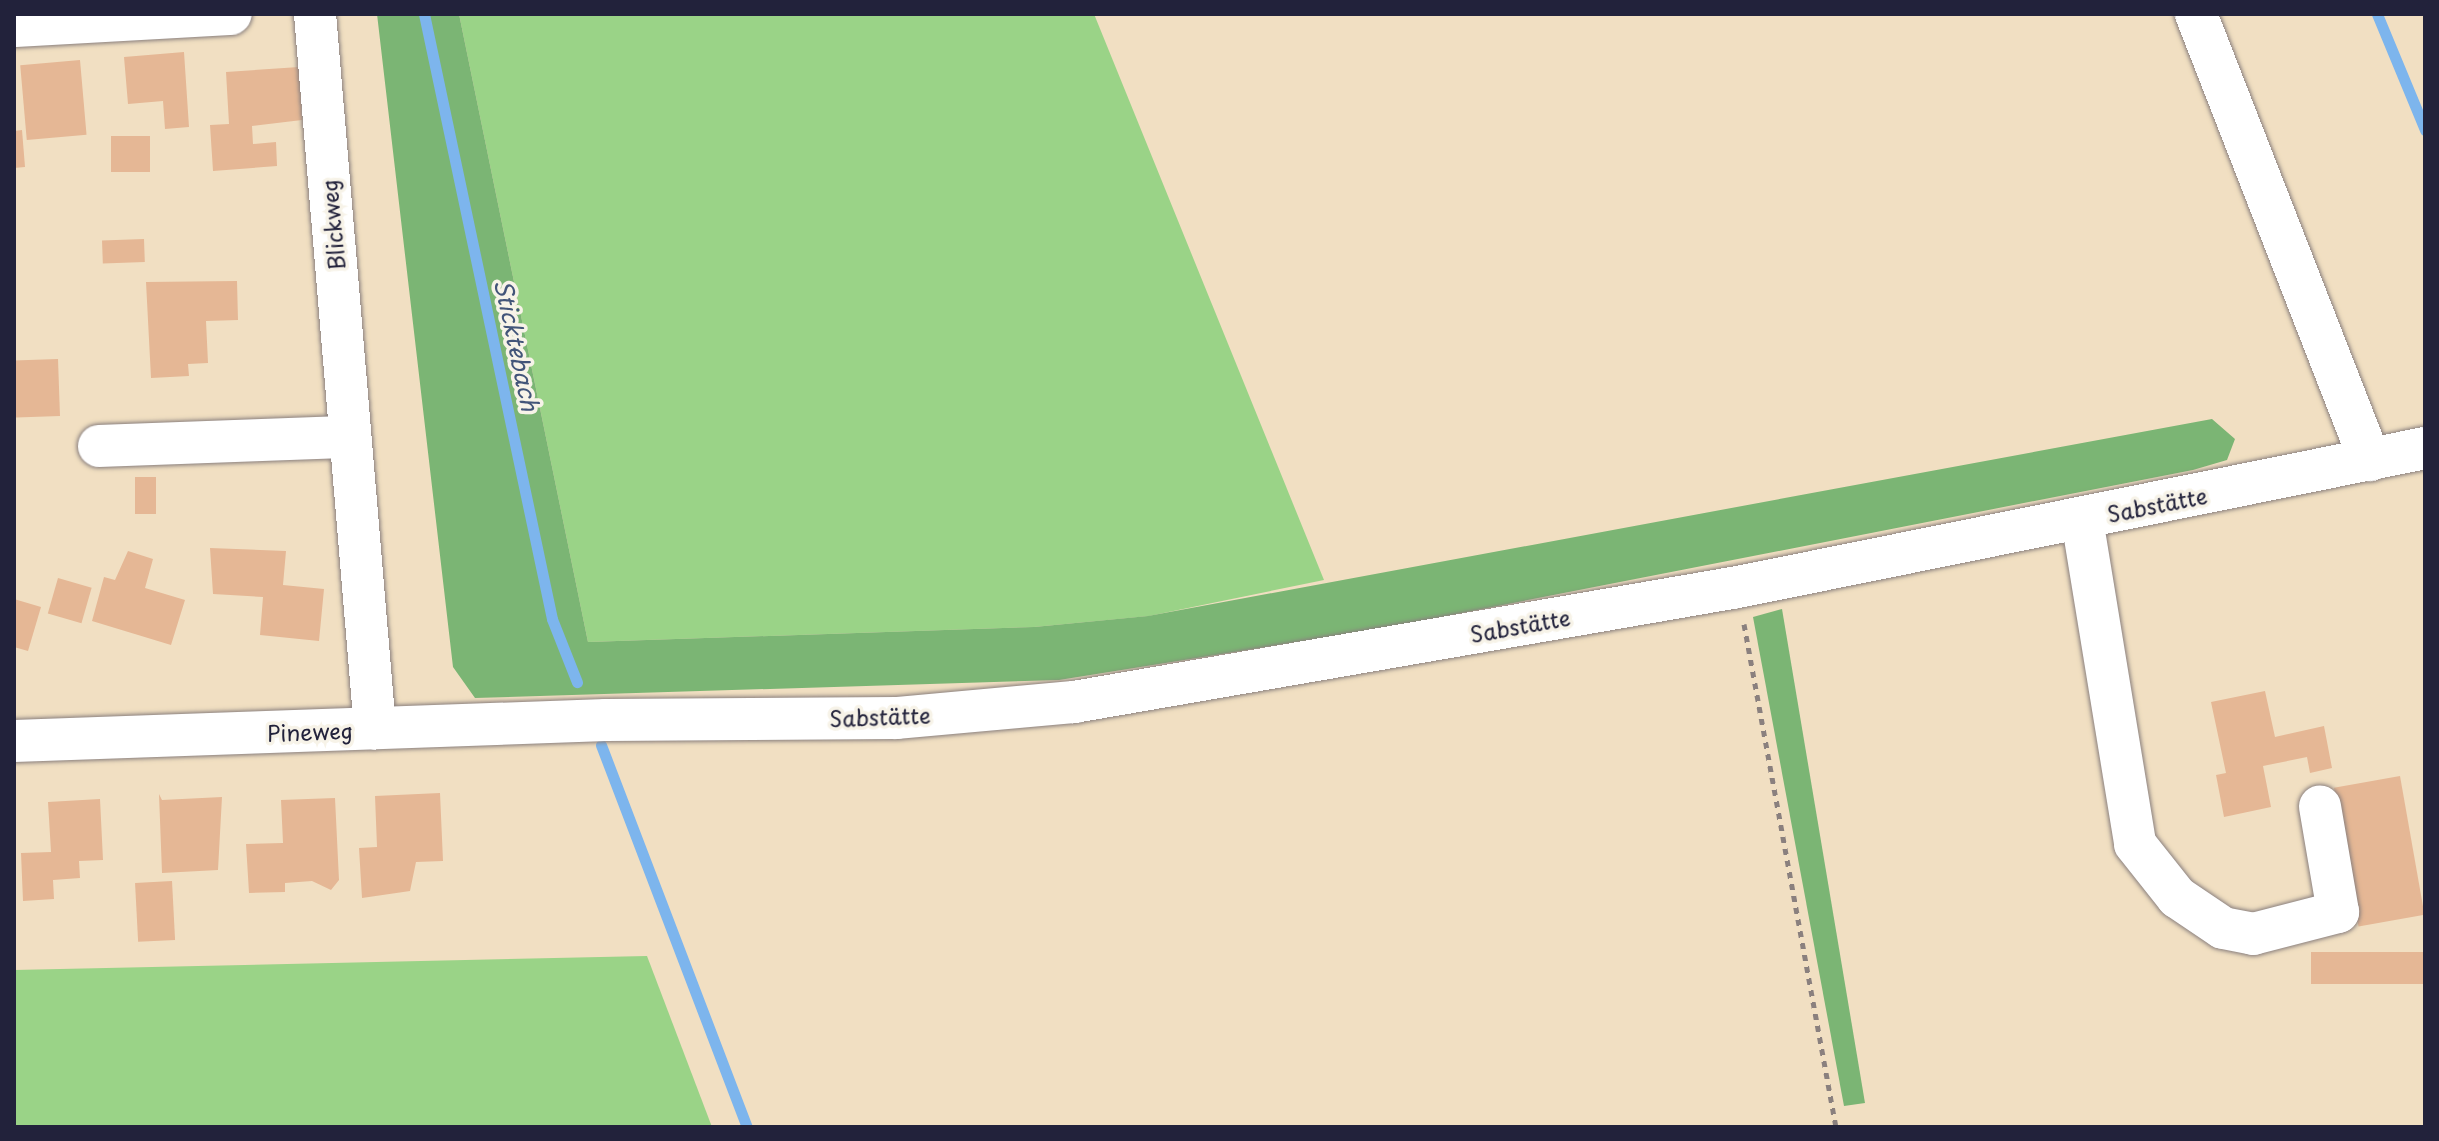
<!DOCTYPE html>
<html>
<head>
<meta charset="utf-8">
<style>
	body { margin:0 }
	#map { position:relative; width:2439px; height:1141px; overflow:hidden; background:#f1dfc2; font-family:"Playpen Sans",sans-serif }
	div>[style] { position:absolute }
	.green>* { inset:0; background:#9ad387 }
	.forest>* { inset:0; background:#7bb574 }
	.stream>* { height:11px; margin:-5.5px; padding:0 5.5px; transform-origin:5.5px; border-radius:5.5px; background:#7db5ed }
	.building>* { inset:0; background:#e5b795; transform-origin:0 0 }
	.path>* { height:5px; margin-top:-2.5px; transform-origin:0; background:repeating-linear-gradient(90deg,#8a807e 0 6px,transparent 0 12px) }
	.roads { filter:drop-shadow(0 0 2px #8a807e) drop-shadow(0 0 2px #8a807e) }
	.minor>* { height:42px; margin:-21px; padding:0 21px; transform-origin:21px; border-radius:21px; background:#fff }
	span { translate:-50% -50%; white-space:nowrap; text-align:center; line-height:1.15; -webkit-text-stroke:7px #f7f3e8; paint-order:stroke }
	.street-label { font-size:22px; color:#22223b }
	.water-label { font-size:24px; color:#425579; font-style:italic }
	.frame { position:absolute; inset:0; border:16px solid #22223b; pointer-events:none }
</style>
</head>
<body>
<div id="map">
	<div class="green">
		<div style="clip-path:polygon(459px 14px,1094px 14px,1324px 580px,1149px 616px,1034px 627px,588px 642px)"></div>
		<div style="clip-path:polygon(647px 956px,712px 1127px,14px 1127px,14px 970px)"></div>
	</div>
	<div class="forest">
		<div style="clip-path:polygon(377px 14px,459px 14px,588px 642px,1034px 627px,1148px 616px,2212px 419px,2235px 439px,2227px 460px,2193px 470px,1385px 628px,1059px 680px,475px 698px,453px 667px)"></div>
		<div style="clip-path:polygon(1782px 609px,1865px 1103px,1844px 1106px,1753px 617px)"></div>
	</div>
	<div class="stream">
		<div style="left:424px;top:14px;width:618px;rotate:78.05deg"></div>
		<div style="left:552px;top:619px;width:68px;rotate:68.4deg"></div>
		<div style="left:2377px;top:14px;width:126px;rotate:67.5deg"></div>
		<div style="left:601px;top:745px;width:409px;rotate:69.1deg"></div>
	</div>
	<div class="building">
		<div style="clip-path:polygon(184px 52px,189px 127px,165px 129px,163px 101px,128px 104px,124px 57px)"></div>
		<div style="left:80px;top:60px;width:75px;height:60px;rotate:85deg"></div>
		<div style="clip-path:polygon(299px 67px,302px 120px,252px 126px,253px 144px,276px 142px,277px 166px,213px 171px,210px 125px,229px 124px,226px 72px)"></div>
		<div style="clip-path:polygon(22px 130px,25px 167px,14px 168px,14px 131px)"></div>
		<div style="left:150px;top:136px;width:36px;height:39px;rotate:90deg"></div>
		<div style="left:144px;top:239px;width:23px;height:42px;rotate:88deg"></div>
		<div style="clip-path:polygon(237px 281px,238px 320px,206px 321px,208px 363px,188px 364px,189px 376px,151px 378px,146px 282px)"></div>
		<div style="left:58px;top:359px;width:57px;height:44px;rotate:88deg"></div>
		<div style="left:135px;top:477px;width:21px;height:37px"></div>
		<div style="clip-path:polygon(210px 548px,286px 551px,283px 585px,324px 589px,319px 641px,260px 635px,263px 597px,213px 594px)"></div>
		<div style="clip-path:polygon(128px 551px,153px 559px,145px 588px,185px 600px,171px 645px,92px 621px,104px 577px,115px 580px)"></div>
		<div style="left:58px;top:578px;width:35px;height:37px;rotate:16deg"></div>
		<div style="clip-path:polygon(14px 599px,41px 607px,28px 651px,14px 647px)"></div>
		<div style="clip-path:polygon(2265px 691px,2275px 737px,2324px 726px,2332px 768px,2310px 773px,2307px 757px,2263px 766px,2271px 807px,2224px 817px,2216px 775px,2226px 773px,2211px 702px)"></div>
		<div style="left:2400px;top:776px;width:141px;height:67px;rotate:80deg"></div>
		<div style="clip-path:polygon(440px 793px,443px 861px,416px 862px,410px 891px,362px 898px,359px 848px,377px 847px,375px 796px)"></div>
		<div style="clip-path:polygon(159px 794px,162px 800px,222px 797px,218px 870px,162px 873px)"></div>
		<div style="clip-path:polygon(335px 798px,339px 880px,331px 890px,312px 881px,285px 883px,285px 892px,249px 893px,246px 844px,283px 843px,281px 800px)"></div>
		<div style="clip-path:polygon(100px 799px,103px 860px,79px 861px,80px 878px,53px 880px,54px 899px,23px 901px,21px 853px,51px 852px,48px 802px)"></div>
		<div style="left:172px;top:881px;width:59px;height:37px;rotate:87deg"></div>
		<div style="left:2425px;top:952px;width:32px;height:114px;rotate:90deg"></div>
	</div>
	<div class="path">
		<div style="left:1744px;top:624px;width:511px;rotate:79.64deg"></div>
	</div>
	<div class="roads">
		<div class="minor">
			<div style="left:315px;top:14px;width:717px;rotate:85.2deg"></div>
			<div style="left:2196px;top:14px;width:479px;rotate:68.7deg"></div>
			<div style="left:14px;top:26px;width:217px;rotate:-3.2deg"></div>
			<div style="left:99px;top:446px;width:251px;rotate:-2.1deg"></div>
			<div style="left:2082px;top:519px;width:329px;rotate:80.7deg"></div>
			<div style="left:2135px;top:844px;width:68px;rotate:51.6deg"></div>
			<div style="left:2177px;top:897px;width:55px;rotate:34deg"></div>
			<div style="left:2223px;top:928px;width:31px;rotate:11deg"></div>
			<div style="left:2253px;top:934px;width:88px;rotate:-14.5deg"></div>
			<div style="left:2338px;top:912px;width:107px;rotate:-99.7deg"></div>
			<div style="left:14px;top:741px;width:592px;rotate:-2.03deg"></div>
			<div style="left:606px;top:720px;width:291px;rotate:-0.4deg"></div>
			<div style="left:897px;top:718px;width:178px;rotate:-5.2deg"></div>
			<div style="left:1074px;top:702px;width:674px;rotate:-9.83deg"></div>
			<div style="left:1738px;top:587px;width:701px;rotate:-11.44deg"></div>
		</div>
	</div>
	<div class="street-label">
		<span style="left:332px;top:225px;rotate:-95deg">Blickweg</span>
		<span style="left:2157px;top:504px;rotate:-11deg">Sabstätte</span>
		<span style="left:1520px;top:625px;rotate:-10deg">Sabstätte</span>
		<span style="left:880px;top:716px;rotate:-2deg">Sabstätte</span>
		<span style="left:310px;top:731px;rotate:-2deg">Pineweg</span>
	</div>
	<div class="water-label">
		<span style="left:517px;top:345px;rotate:78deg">Sticktebach</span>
	</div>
	<div class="frame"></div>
</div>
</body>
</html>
